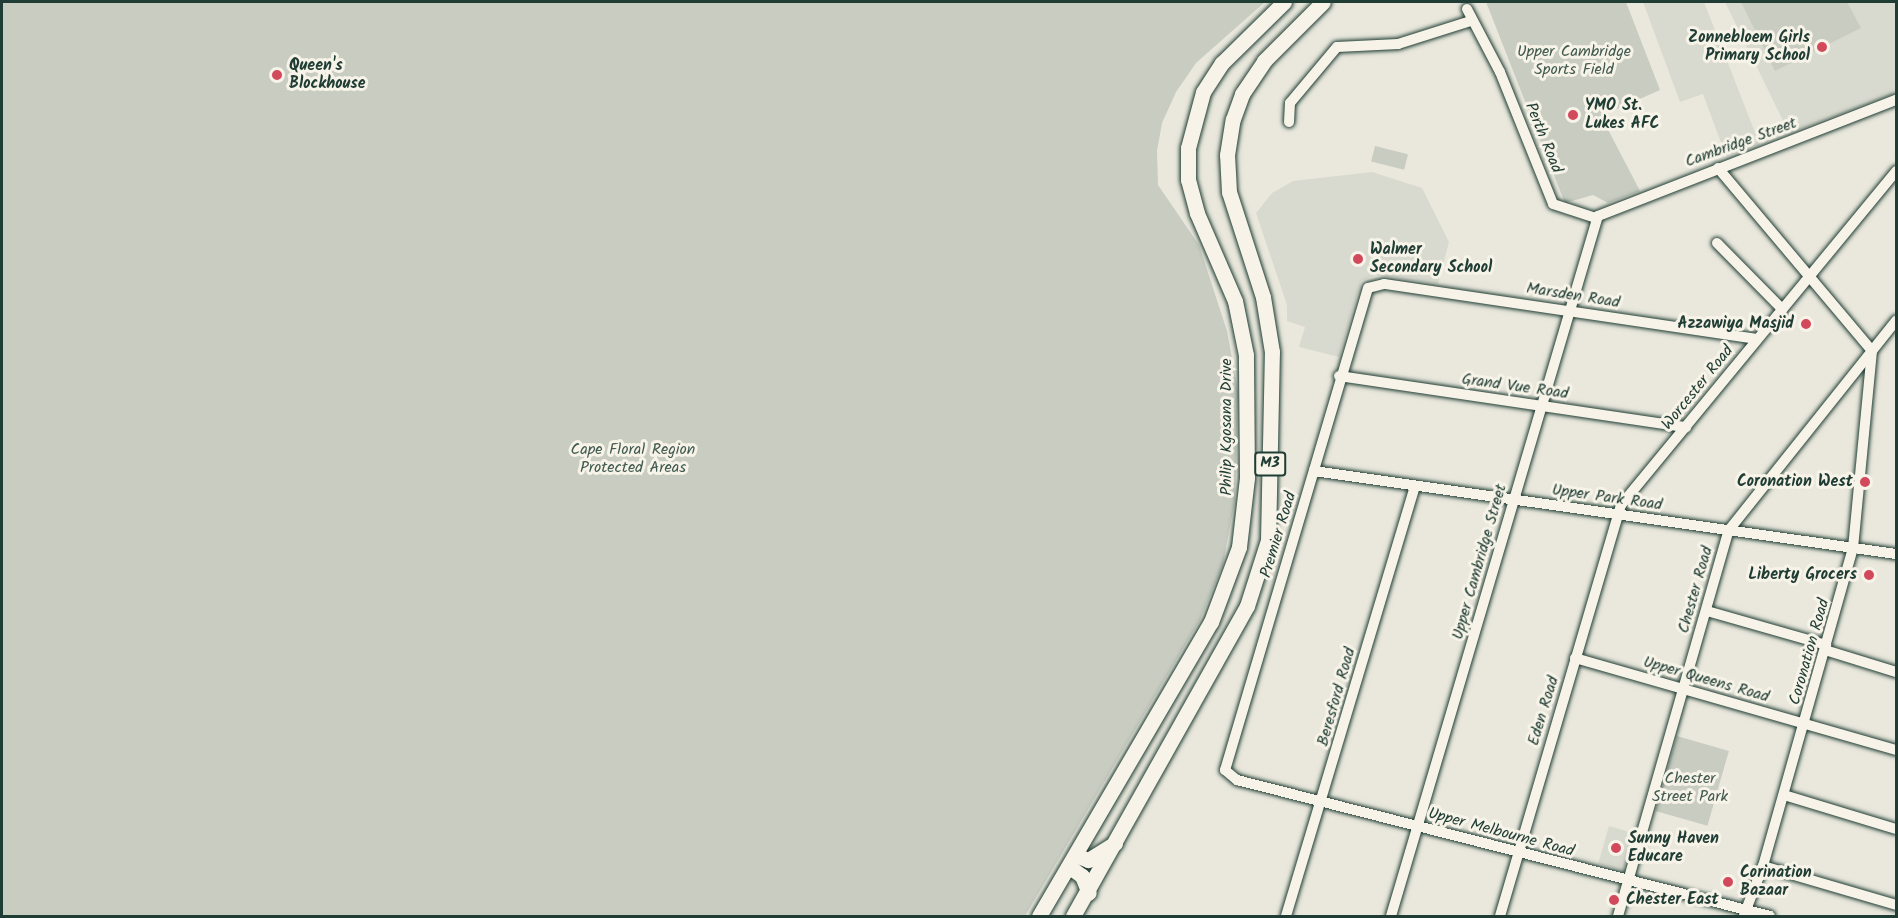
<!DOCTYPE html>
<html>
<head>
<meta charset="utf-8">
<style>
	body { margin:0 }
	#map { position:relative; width:1898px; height:918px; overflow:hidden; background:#eae8dd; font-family:Kalam,sans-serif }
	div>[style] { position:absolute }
	.built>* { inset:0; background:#d9dacf; transform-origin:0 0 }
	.green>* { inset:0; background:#c8ccc1; transform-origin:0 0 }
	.roads { filter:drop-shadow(0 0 2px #1f3d34) drop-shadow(0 0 2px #1f3d34) }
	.minor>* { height:10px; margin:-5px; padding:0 5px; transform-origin:5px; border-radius:5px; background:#f7f3e8 }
	.primary>* { height:15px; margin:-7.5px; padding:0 7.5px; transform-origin:7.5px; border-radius:7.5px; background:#f7f3e8 }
	.dots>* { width:16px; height:16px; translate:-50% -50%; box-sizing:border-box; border:3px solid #f7f3e8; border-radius:50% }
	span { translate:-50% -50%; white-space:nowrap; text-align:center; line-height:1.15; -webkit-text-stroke:6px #f7f3e8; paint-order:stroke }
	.shield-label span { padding:2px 4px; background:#f7f3e8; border:2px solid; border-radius:4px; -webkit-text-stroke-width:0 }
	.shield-label { font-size:15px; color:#1f3d34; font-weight:700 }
	.poi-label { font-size:16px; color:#1f3d34; font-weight:700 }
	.right { translate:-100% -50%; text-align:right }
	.left { translate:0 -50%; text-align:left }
	.park-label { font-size:16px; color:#415a50 }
	.street-label { font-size:16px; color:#1f3d34 }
	.frame { position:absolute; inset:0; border:3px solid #1f3d34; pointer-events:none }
</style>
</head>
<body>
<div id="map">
	<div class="built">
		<div style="clip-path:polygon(1643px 2px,1704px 2px,1760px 145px,1726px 156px,1703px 94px,1680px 102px)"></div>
		<div style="clip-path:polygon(1725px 2px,1896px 2px,1896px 93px,1789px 133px)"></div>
		<div style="clip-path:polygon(1372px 172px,1422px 188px,1449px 242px,1438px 284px,1376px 275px,1361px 281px,1339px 357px,1299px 347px,1305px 327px,1287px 321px,1287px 305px,1256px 213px,1272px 193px,1293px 181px)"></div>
		<div style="left:1609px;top:826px;width:26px;height:39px;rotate:16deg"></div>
	</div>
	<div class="green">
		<div style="clip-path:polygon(2px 2px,1265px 2px,1196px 63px,1176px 92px,1162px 123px,1157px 151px,1158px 185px,1199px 245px,1227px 331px,1238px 391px,1235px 500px,1223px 564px,1200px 620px,1025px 916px,2px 916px)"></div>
		<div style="clip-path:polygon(1486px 2px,1626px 2px,1660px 90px,1601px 116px,1640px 191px,1608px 203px,1593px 195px,1565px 203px)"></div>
		<div style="clip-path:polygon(1741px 2px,1847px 2px,1861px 28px,1775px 71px)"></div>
		<div style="left:1375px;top:146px;width:34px;height:16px;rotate:14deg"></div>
		<div style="left:1677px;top:736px;width:54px;height:78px;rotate:16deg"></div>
	</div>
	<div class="roads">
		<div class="minor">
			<div style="left:1467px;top:9px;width:71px;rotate:62.4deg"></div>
			<div style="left:1500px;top:72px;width:142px;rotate:68.1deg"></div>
			<div style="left:1553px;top:204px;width:45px;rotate:18deg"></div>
			<div style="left:1289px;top:122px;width:19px;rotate:-87deg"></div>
			<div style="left:1290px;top:103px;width:73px;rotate:-50deg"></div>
			<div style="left:1337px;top:47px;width:61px;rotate:-2.8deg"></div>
			<div style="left:1398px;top:44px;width:77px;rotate:-17.5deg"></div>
			<div style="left:1718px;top:168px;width:239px;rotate:49.9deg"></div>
			<div style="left:1717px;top:243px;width:93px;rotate:45.4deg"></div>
			<div style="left:1757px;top:339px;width:377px;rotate:-171.6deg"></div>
			<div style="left:1384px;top:284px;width:16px;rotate:166deg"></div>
			<div style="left:1368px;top:288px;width:503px;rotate:106.52deg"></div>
			<div style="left:1225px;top:770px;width:16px;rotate:40deg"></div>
			<div style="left:1237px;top:780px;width:550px;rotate:14.31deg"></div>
			<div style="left:1339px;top:376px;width:351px;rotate:8.4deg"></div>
			<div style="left:1314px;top:471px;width:588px;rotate:8.12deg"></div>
			<div style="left:1707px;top:611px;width:124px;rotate:15.9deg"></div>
			<div style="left:1825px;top:650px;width:74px;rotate:17.2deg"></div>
			<div style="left:1575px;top:658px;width:334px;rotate:16deg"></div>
			<div style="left:1784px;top:795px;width:117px;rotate:16.9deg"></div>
			<div style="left:1763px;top:866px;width:139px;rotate:16.3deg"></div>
			<div style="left:1744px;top:915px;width:53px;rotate:-68.8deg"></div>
			<div style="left:1763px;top:866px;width:330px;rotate:-74.2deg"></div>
			<div style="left:1853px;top:548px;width:198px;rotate:-84.5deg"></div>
			<div style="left:1286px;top:916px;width:449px;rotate:-73.3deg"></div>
			<div style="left:1391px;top:916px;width:730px;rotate:-73.53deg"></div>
			<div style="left:1598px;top:216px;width:320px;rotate:-21.3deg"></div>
			<div style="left:1500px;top:916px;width:428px;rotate:-73.6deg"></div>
			<div style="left:1621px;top:505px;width:433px;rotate:-50.5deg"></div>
			<div style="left:1618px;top:916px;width:402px;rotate:-74deg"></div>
			<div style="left:1729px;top:530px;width:268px;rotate:-51.4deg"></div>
		</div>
		<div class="primary">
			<div style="left:1078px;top:856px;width:11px;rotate:22deg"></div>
			<div style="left:1088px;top:860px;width:32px;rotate:-32deg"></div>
			<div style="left:1071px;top:868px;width:14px;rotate:36deg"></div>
			<div style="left:1082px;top:876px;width:18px;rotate:68deg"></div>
			<div style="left:1039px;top:916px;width:341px;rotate:-59.7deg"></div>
			<div style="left:1211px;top:622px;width:80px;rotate:-69.5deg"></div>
			<div style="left:1239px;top:547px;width:69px;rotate:-83.4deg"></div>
			<div style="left:1247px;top:478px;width:123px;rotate:-90.5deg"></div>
			<div style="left:1246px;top:355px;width:55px;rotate:-101.5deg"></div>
			<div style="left:1235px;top:301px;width:96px;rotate:-113.4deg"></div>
			<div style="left:1197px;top:213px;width:34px;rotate:-105deg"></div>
			<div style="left:1188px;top:180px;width:32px;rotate:-90deg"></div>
			<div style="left:1188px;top:148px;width:58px;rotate:-75deg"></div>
			<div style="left:1203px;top:92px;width:35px;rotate:-57deg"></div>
			<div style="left:1222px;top:63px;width:87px;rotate:-44.5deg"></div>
			<div style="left:1073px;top:916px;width:355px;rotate:-60.7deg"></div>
			<div style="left:1247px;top:606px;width:69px;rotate:-72.3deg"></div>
			<div style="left:1268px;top:540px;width:188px;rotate:-88.8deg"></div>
			<div style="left:1272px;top:352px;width:56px;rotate:-99.3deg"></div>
			<div style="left:1263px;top:297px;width:110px;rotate:-107.9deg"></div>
			<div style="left:1229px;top:192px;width:37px;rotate:-93deg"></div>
			<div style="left:1227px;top:155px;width:36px;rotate:-81deg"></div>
			<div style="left:1233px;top:119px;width:27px;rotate:-70deg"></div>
			<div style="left:1242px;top:94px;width:40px;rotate:-56deg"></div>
			<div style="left:1264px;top:61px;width:83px;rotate:-45deg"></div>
		</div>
	</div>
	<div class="dots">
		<div style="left:1822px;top:47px;background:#d1495b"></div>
		<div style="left:277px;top:75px;background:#d1495b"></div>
		<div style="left:1573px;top:115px;background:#d1495b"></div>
		<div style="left:1358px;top:259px;background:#d1495b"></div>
		<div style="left:1806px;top:324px;background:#d1495b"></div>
		<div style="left:1865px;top:482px;background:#d1495b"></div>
		<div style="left:1869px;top:575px;background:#d1495b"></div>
		<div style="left:1616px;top:848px;background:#d1495b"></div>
		<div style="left:1728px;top:882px;background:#d1495b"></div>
		<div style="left:1614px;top:900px;background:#d1495b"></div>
	</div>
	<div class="shield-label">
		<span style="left:1270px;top:464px">M3</span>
	</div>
	<div class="poi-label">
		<span class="right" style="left:1810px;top:47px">Zonnebloem Girls<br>Primary School</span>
		<span class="left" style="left:289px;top:75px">Queen's<br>Blockhouse</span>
		<span class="left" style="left:1585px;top:115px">YMO St.<br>Lukes AFC</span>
		<span class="left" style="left:1370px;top:259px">Walmer<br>Secondary School</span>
		<span class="right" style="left:1794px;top:324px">Azzawiya Masjid</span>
		<span class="right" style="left:1853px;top:482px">Coronation West</span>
		<span class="right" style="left:1857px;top:575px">Liberty Grocers</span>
		<span class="left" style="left:1628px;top:848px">Sunny Haven<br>Educare</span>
		<span class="left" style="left:1740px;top:882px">Corination<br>Bazaar</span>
		<span class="left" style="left:1626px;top:900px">Chester East</span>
	</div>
	<div class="park-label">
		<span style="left:1574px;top:61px">Upper Cambridge<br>Sports Field</span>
		<span style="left:633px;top:459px">Cape Floral Region<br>Protected Areas</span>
		<span style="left:1690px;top:788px">Chester<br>Street Park</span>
	</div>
	<div class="street-label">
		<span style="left:1543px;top:138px;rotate:68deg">Perth Road</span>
		<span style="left:1741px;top:143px;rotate:-20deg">Cambridge Street</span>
		<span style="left:1573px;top:296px;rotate:9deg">Marsden Road</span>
		<span style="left:1515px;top:387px;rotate:8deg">Grand Vue Road</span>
		<span style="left:1698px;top:388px;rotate:-51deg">Worcester Road</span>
		<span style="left:1227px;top:427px;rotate:-90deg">Philip Kgosana Drive</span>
		<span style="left:1607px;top:498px;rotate:8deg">Upper Park Road</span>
		<span style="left:1279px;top:535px;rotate:-73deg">Premier Road</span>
		<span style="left:1480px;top:562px;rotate:-74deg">Upper Cambridge Street</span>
		<span style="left:1696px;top:590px;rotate:-74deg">Chester Road</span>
		<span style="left:1810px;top:652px;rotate:-74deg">Coronation Road</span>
		<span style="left:1706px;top:680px;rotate:16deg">Upper Queens Road</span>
		<span style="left:1337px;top:697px;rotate:-74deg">Beresford Road</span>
		<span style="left:1544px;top:711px;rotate:-73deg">Eden Road</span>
		<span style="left:1501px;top:833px;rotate:15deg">Upper Melbourne Road</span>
	</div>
	<div class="frame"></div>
</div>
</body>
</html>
